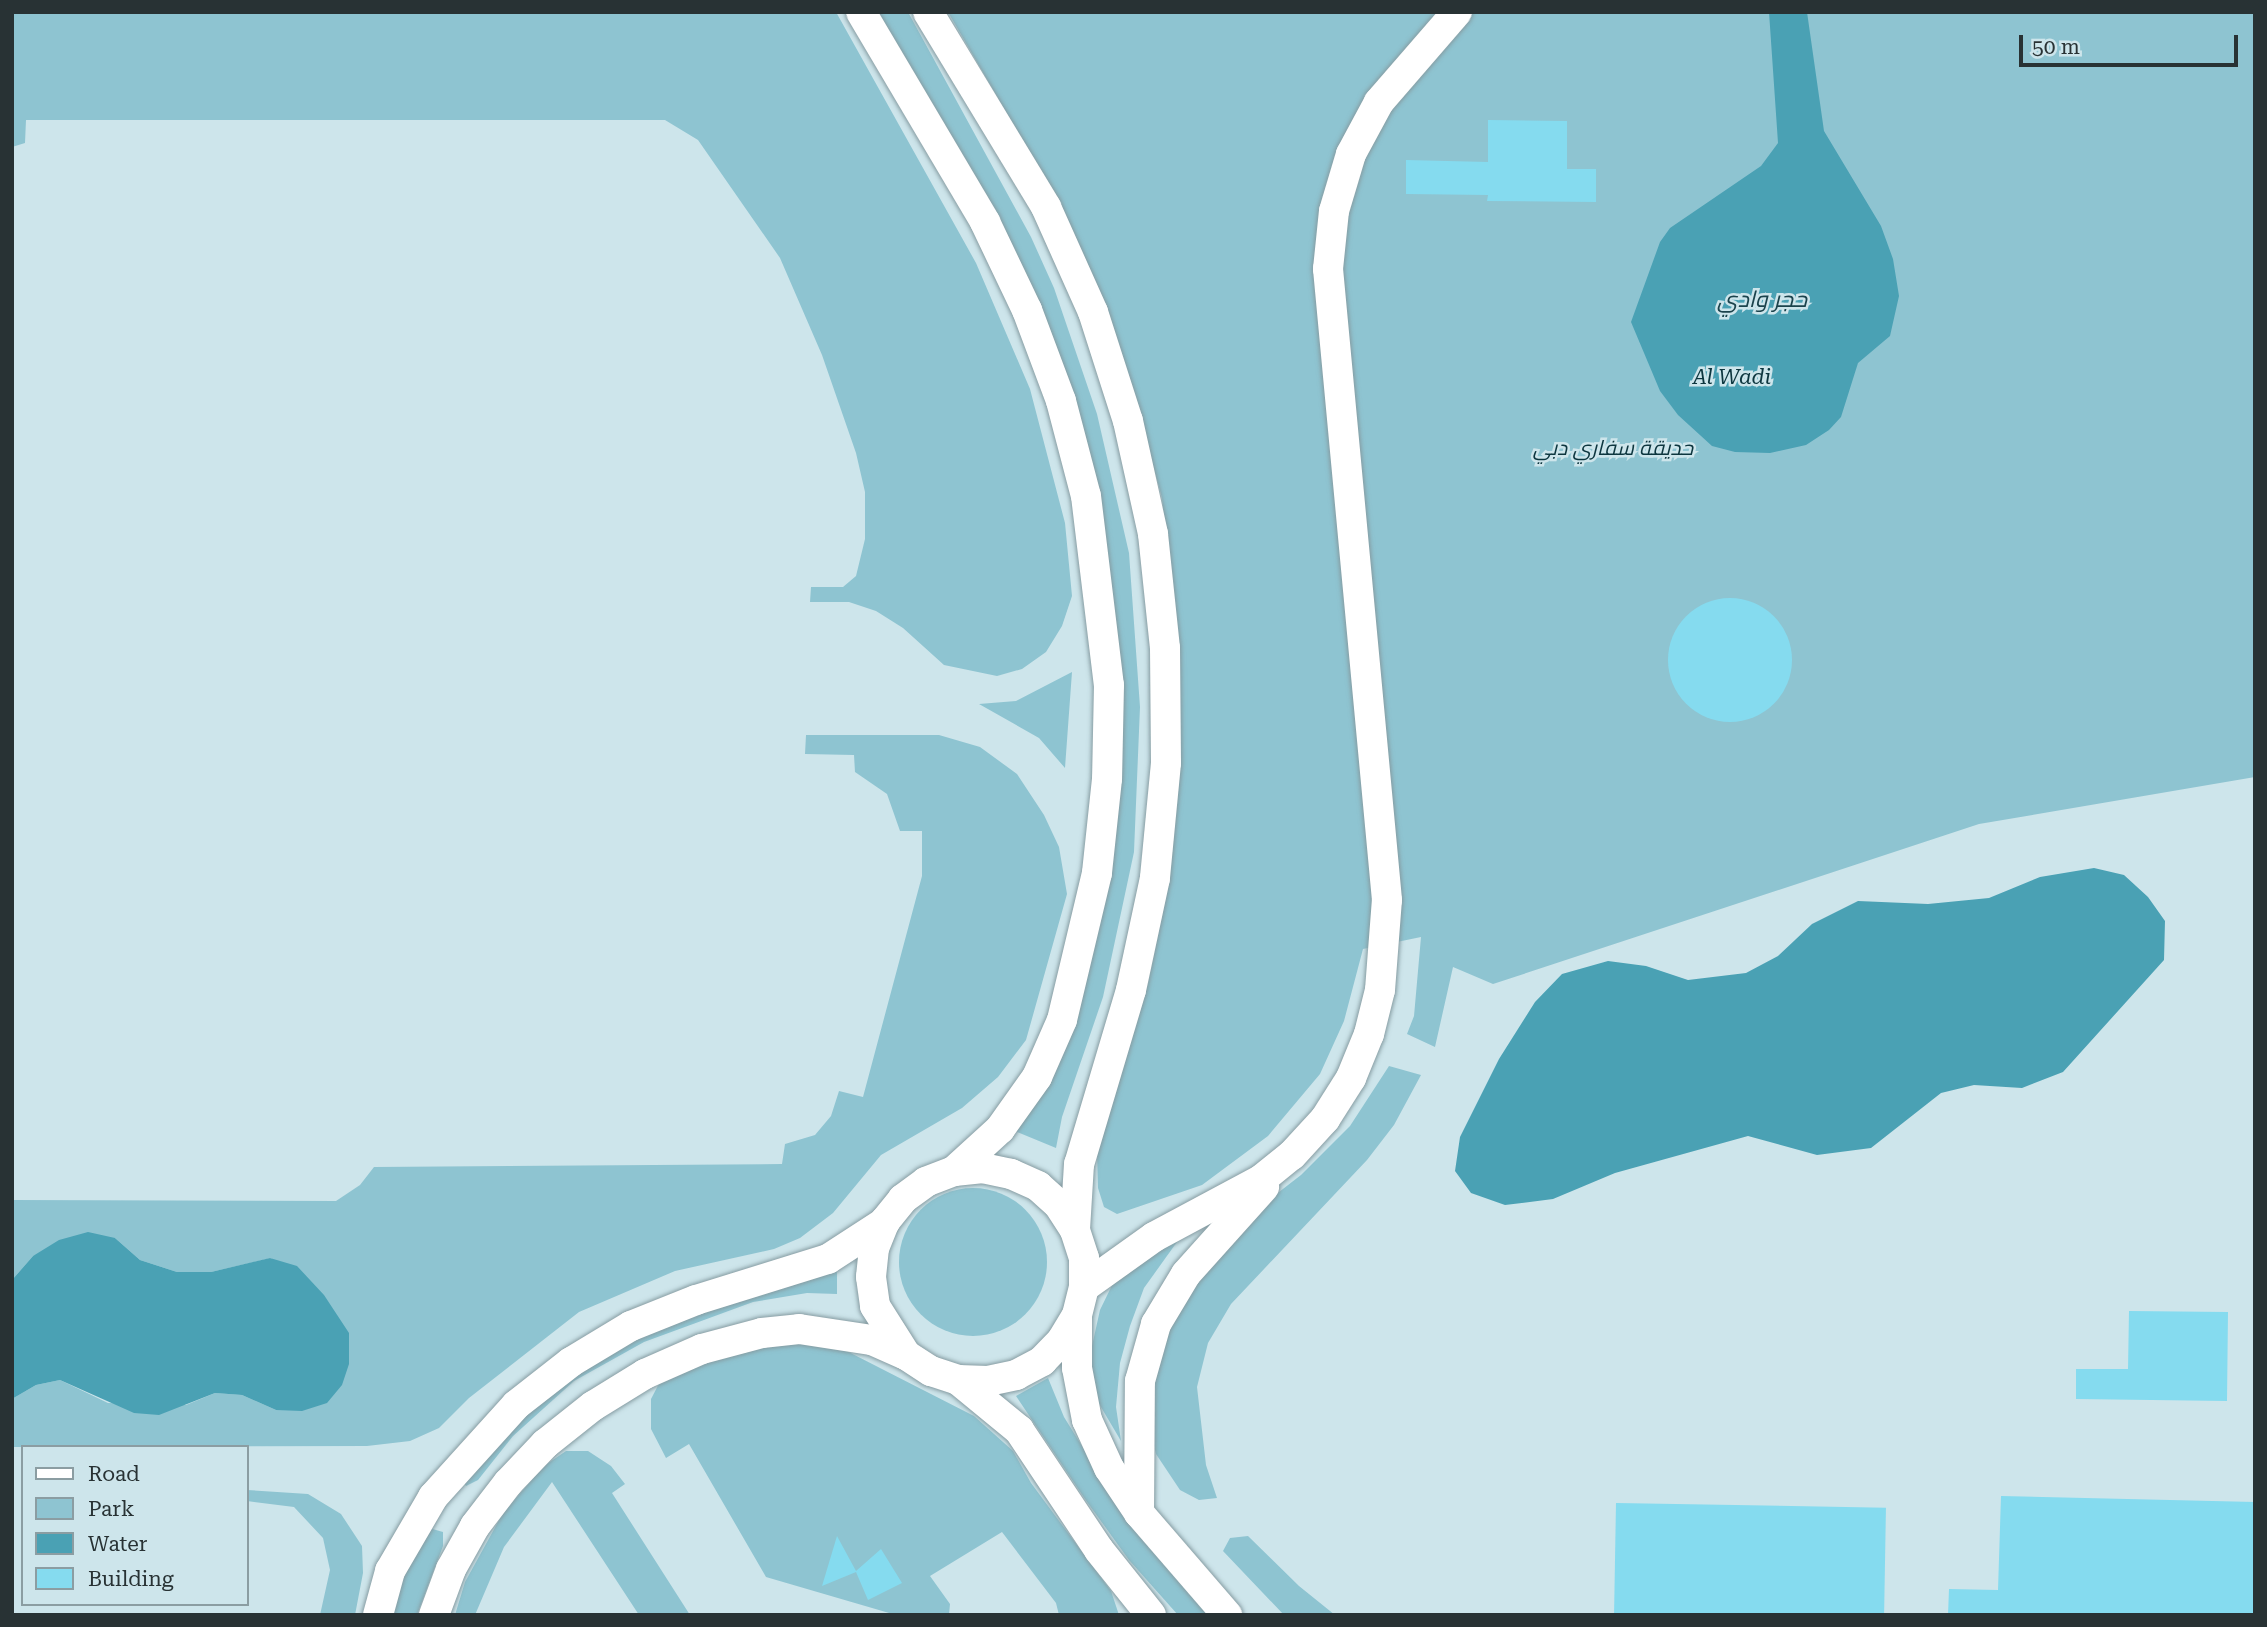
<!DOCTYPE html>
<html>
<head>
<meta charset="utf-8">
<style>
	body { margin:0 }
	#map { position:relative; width:2267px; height:1627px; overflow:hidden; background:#cde5eb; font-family:"Roboto Serif",Cairo,serif }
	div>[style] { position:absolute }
	.green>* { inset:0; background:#8ec4d1 }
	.round { border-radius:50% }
	.water>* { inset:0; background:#4aa1b4 }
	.building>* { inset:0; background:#85dbef; transform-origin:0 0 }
	.roads { filter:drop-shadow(0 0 2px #869ca2) drop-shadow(0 0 2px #869ca2) }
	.street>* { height:30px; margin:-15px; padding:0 15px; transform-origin:15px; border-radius:15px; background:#fff }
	span { translate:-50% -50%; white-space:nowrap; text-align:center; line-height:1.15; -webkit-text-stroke:5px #cde5eb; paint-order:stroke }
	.park-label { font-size:21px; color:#0d363f; font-style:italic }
	.water-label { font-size:23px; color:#1b434c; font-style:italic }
	.frame { position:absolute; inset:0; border:14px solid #283234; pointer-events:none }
	.legend { position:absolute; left:21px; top:1445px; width:228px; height:161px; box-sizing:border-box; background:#cde5eb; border:2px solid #8b9da2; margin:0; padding:9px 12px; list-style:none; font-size:21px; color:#283234 }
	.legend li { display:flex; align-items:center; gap:14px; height:35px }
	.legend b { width:35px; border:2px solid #8b9da2 }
	.scale { position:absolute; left:2019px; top:35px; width:219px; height:32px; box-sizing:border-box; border:4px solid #283234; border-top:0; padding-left:9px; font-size:21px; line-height:24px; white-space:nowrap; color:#283234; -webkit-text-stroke:5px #cde5eb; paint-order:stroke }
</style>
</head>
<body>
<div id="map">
	<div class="green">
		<div style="clip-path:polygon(14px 12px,836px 12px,976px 263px,1030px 389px,1065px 523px,1072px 596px,1062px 626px,1046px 652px,1022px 669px,997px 676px,944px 665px,903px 628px,876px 611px,849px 602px,810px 602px,811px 587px,843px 587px,856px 576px,865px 539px,865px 492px,856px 453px,822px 355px,780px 258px,698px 140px,665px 120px,26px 120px,25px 143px,12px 147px)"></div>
		<div style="clip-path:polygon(878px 12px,908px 12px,1031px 237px,1054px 288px,1097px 414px,1129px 553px,1140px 707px,1134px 852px,1103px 997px,1062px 1117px,1056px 1148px,1015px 1131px,1106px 852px,1090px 475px)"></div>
		<div style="clip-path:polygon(948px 12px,2255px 12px,2255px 777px,1979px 824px,1493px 984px,1453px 967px,1435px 1047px,1407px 1034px,1414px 1016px,1421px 937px,1363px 949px,1344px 1021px,1320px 1074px,1268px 1136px,1202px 1185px,1117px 1214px,1104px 1207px,1098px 1188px,1097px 1152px,1148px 984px,1166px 897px,1169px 567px,1162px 498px,1139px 414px,1043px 176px)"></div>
		<div style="clip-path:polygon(1072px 672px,1065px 768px,1039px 738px,979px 704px,1016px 701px)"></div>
		<div style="clip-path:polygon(806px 735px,939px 735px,980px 747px,1017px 774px,1044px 815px,1059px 847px,1067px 894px,1026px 1040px,998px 1077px,962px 1108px,881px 1155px,833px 1213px,800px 1238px,774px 1249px,675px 1271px,579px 1312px,469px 1398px,439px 1428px,410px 1441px,367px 1446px,12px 1447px,12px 1399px,36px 1385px,60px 1380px,108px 1403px,186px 1405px,215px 1393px,242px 1395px,276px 1410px,349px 1363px,271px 1258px,211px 1272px,177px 1272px,140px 1260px,115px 1238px,33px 1256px,12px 1280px,12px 1200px,336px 1201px,360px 1185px,374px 1167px,782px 1164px,785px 1144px,815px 1135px,831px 1116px,839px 1091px,863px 1097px,922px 876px,922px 831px,900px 831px,887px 794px,855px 772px,854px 755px,805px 754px)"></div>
		<div style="clip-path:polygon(1389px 1066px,1421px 1075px,1394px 1125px,1367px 1160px,1231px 1304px,1208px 1343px,1197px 1387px,1206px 1465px,1217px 1498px,1199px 1500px,1180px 1490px,1156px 1454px,1147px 1416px,1154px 1338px,1248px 1216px,1301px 1175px,1350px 1126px)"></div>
		<div class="round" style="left:899px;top:1188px;width:148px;height:148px"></div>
		<div style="clip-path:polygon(1187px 1228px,1144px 1288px,1130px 1326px,1120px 1363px,1116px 1407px,1121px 1441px,1098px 1402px,1090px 1355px,1100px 1310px,1117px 1275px)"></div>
		<div style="clip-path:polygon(837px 1265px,837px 1294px,807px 1293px,753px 1302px,644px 1342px,574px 1381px,513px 1436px,478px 1480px,466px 1486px,459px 1475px,598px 1341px)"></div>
		<div style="clip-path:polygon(789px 1337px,833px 1344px,974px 1416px,1013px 1451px,1031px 1483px,1111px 1591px,1119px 1615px,1059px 1615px,1056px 1603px,1002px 1532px,930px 1576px,950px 1604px,949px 1615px,896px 1615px,766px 1577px,689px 1444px,666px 1458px,651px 1429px,651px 1399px,663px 1376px)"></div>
		<div style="clip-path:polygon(1048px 1378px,1064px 1417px,1093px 1464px,1211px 1615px,1178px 1615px,1129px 1560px,1085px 1499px,1016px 1396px)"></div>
		<div style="clip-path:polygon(566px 1451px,588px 1451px,611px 1466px,625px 1484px,612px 1493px,690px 1615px,639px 1615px,552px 1482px,504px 1547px,475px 1615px,455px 1615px,465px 1582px,503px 1513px,544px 1466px)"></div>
		<div style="clip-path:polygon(247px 1490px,308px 1494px,341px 1514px,362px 1546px,363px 1573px,355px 1615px,320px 1615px,330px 1570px,323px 1538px,294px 1507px,247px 1501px)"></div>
		<div style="clip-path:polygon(429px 1528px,443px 1532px,443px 1546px,417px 1615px,391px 1615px,401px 1574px)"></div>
		<div style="clip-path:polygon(1248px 1536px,1299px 1586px,1335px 1615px,1284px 1615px,1223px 1551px,1230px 1538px)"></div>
	</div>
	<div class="water">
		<div style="clip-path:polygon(1769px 12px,1807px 12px,1824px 131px,1881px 226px,1893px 259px,1899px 296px,1890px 336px,1858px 363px,1841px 417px,1829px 430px,1806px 445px,1770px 453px,1735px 452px,1712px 446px,1678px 415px,1660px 391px,1631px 322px,1660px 242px,1670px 228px,1761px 166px,1778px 143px)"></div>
		<div style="clip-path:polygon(2094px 868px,2124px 875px,2148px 897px,2165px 921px,2164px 960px,2063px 1072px,2022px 1088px,1974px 1085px,1941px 1093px,1871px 1148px,1817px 1155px,1748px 1136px,1615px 1173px,1553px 1199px,1505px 1205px,1471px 1193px,1455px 1171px,1460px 1137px,1499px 1059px,1535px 1002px,1562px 974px,1608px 961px,1646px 966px,1688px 980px,1746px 973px,1778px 956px,1812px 924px,1858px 901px,1928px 904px,1989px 898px,2040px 877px)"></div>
		<div style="clip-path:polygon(88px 1232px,115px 1238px,140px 1260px,177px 1272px,211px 1272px,270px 1258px,297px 1266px,324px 1295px,349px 1333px,349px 1364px,342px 1385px,327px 1403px,302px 1411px,276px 1410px,242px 1395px,215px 1393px,159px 1415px,134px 1413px,60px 1380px,36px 1385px,12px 1399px,12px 1280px,33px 1256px,59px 1240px)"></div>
	</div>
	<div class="building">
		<div style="clip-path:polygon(1488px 120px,1567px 121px,1567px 169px,1596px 169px,1596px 202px,1487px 201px,1488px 195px,1406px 194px,1406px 160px,1488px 162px)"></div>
		<div class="round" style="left:1668px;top:598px;width:124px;height:124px"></div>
		<div style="clip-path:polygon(2129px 1311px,2228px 1312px,2227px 1401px,2076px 1399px,2076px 1369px,2128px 1369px)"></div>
		<div style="clip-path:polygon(2001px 1496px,2255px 1502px,2255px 1615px,1948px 1615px,1949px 1589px,1998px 1590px)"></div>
		<div style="left:1616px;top:1503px;width:270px;height:112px;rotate:1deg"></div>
		<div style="clip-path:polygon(837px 1536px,856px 1571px,881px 1549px,902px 1583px,868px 1600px,856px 1572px,822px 1586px)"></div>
	</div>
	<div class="roads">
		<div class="street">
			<div style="left:861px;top:12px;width:244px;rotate:59.4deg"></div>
			<div style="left:985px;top:222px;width:98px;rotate:64.5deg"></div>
			<div style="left:1027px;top:310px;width:97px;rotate:69.5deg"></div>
			<div style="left:1061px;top:401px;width:98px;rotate:75.3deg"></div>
			<div style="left:1086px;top:496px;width:190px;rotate:83.1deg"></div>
			<div style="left:1109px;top:685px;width:94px;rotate:91.2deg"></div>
			<div style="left:1107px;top:779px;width:95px;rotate:96.1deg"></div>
			<div style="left:1097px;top:873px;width:151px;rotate:103.4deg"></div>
			<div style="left:1062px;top:1020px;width:62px;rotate:113.7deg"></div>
			<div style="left:1037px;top:1077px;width:64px;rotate:125.4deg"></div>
			<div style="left:1000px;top:1129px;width:62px;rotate:137.6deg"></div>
			<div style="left:928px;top:12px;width:228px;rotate:58.8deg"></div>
			<div style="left:1046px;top:207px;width:115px;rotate:65.9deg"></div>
			<div style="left:1093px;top:312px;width:114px;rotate:72.2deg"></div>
			<div style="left:1128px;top:421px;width:116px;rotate:77.5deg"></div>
			<div style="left:1153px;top:534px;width:115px;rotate:84deg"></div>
			<div style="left:1165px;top:648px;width:115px;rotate:89.5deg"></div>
			<div style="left:1166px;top:763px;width:116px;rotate:95.5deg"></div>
			<div style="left:1155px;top:878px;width:115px;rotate:102.1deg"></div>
			<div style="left:1131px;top:990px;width:182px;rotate:106.6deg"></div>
			<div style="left:1079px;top:1164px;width:66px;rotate:93.5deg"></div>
			<div style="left:1084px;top:1287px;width:86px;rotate:-35.5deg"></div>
			<div style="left:1154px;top:1237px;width:123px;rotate:-28.2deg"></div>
			<div style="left:1262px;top:1179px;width:38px;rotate:-39deg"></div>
			<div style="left:1292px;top:1155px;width:49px;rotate:-47.5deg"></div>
			<div style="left:1325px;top:1119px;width:49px;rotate:-57.6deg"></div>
			<div style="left:1351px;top:1078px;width:48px;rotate:-67.8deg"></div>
			<div style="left:1369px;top:1034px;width:45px;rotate:-76deg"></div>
			<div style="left:1380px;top:990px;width:90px;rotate:-85.6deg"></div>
			<div style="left:1387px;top:900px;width:634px;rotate:-95.34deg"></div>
			<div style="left:1328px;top:269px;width:58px;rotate:-84.1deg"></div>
			<div style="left:1334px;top:211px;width:59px;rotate:-73.4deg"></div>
			<div style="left:1351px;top:154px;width:59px;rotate:-61.7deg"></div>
			<div style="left:1379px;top:102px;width:119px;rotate:-49.1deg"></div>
			<div style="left:1077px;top:1316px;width:52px;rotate:90deg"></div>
			<div style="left:1077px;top:1368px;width:53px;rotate:79.1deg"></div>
			<div style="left:1087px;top:1420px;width:53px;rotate:65.4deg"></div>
			<div style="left:1109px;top:1468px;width:54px;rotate:56.3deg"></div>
			<div style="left:1139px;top:1513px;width:135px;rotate:49.2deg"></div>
			<div style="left:958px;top:1380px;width:30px;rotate:2deg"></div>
			<div style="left:988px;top:1381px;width:29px;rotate:-12deg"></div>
			<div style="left:1016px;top:1375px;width:30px;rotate:-28deg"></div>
			<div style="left:1042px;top:1361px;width:29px;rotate:-46deg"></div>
			<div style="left:1062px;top:1340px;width:29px;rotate:-59deg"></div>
			<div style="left:1077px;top:1315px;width:29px;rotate:-76deg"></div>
			<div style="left:1084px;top:1287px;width:29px;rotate:-90deg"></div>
			<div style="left:1084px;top:1258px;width:29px;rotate:-108deg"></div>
			<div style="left:1075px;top:1230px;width:30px;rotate:-123deg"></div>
			<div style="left:1059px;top:1205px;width:28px;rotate:-138deg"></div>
			<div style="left:1038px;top:1186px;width:30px;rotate:-156deg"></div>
			<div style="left:1011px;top:1174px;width:29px;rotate:-168deg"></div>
			<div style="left:983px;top:1168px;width:29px;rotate:174deg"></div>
			<div style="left:954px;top:1171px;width:30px;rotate:159deg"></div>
			<div style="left:926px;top:1182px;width:29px;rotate:144deg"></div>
			<div style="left:903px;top:1199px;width:28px;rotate:129deg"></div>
			<div style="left:885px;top:1221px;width:29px;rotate:112deg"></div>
			<div style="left:874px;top:1248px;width:29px;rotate:96deg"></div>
			<div style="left:871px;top:1277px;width:29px;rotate:82deg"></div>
			<div style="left:875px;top:1306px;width:58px;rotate:57.7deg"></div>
			<div style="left:906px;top:1355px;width:30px;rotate:33deg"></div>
			<div style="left:931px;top:1371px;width:28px;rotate:18deg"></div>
			<div style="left:958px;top:1380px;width:79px;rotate:39.3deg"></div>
			<div style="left:1019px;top:1430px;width:144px;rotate:56.3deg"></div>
			<div style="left:1099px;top:1550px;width:83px;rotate:51.3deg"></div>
			<div style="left:1139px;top:1513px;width:132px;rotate:-89.6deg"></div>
			<div style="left:1140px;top:1381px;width:59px;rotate:-74.3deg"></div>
			<div style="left:1156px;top:1324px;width:58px;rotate:-59deg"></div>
			<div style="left:1186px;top:1274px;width:117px;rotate:-48.1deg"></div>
			<div style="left:378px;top:1615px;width:46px;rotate:-74.7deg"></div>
			<div style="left:390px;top:1571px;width:86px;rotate:-59.8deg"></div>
			<div style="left:433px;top:1497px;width:124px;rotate:-47.9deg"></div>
			<div style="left:516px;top:1405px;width:70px;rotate:-38deg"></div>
			<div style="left:571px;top:1362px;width:70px;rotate:-31deg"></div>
			<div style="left:631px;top:1326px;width:70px;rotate:-21.8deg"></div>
			<div style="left:696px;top:1300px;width:138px;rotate:-17.3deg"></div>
			<div style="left:828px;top:1259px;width:68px;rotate:-33deg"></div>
			<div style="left:434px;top:1615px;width:49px;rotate:-69.7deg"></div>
			<div style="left:451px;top:1569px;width:49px;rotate:-60.8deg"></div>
			<div style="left:475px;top:1526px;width:54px;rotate:-52.5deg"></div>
			<div style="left:508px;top:1483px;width:54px;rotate:-46.5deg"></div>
			<div style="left:545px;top:1444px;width:61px;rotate:-38.4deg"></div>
			<div style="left:593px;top:1406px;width:61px;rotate:-31.6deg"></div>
			<div style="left:645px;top:1374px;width:62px;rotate:-23.7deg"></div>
			<div style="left:702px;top:1349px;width:62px;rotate:-14.9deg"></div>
			<div style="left:762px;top:1333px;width:37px;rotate:-6deg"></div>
			<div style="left:799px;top:1329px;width:74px;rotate:8.6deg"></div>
			<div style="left:872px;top:1340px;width:34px;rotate:24deg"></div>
		</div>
	</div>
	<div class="park-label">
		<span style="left:1732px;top:377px">Al Wadi</span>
		<span style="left:1613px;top:448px">حديقة سفاري دبي</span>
	</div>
	<div class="water-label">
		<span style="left:1762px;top:300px">حجر وادي</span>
	</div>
	<div class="frame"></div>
	<ul class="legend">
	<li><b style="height:9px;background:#fff"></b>Road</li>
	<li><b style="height:19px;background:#8ec4d1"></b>Park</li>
	<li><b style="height:19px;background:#4aa1b4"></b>Water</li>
	<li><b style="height:19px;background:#85dbef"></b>Building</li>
	</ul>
	<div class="scale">50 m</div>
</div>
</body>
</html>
